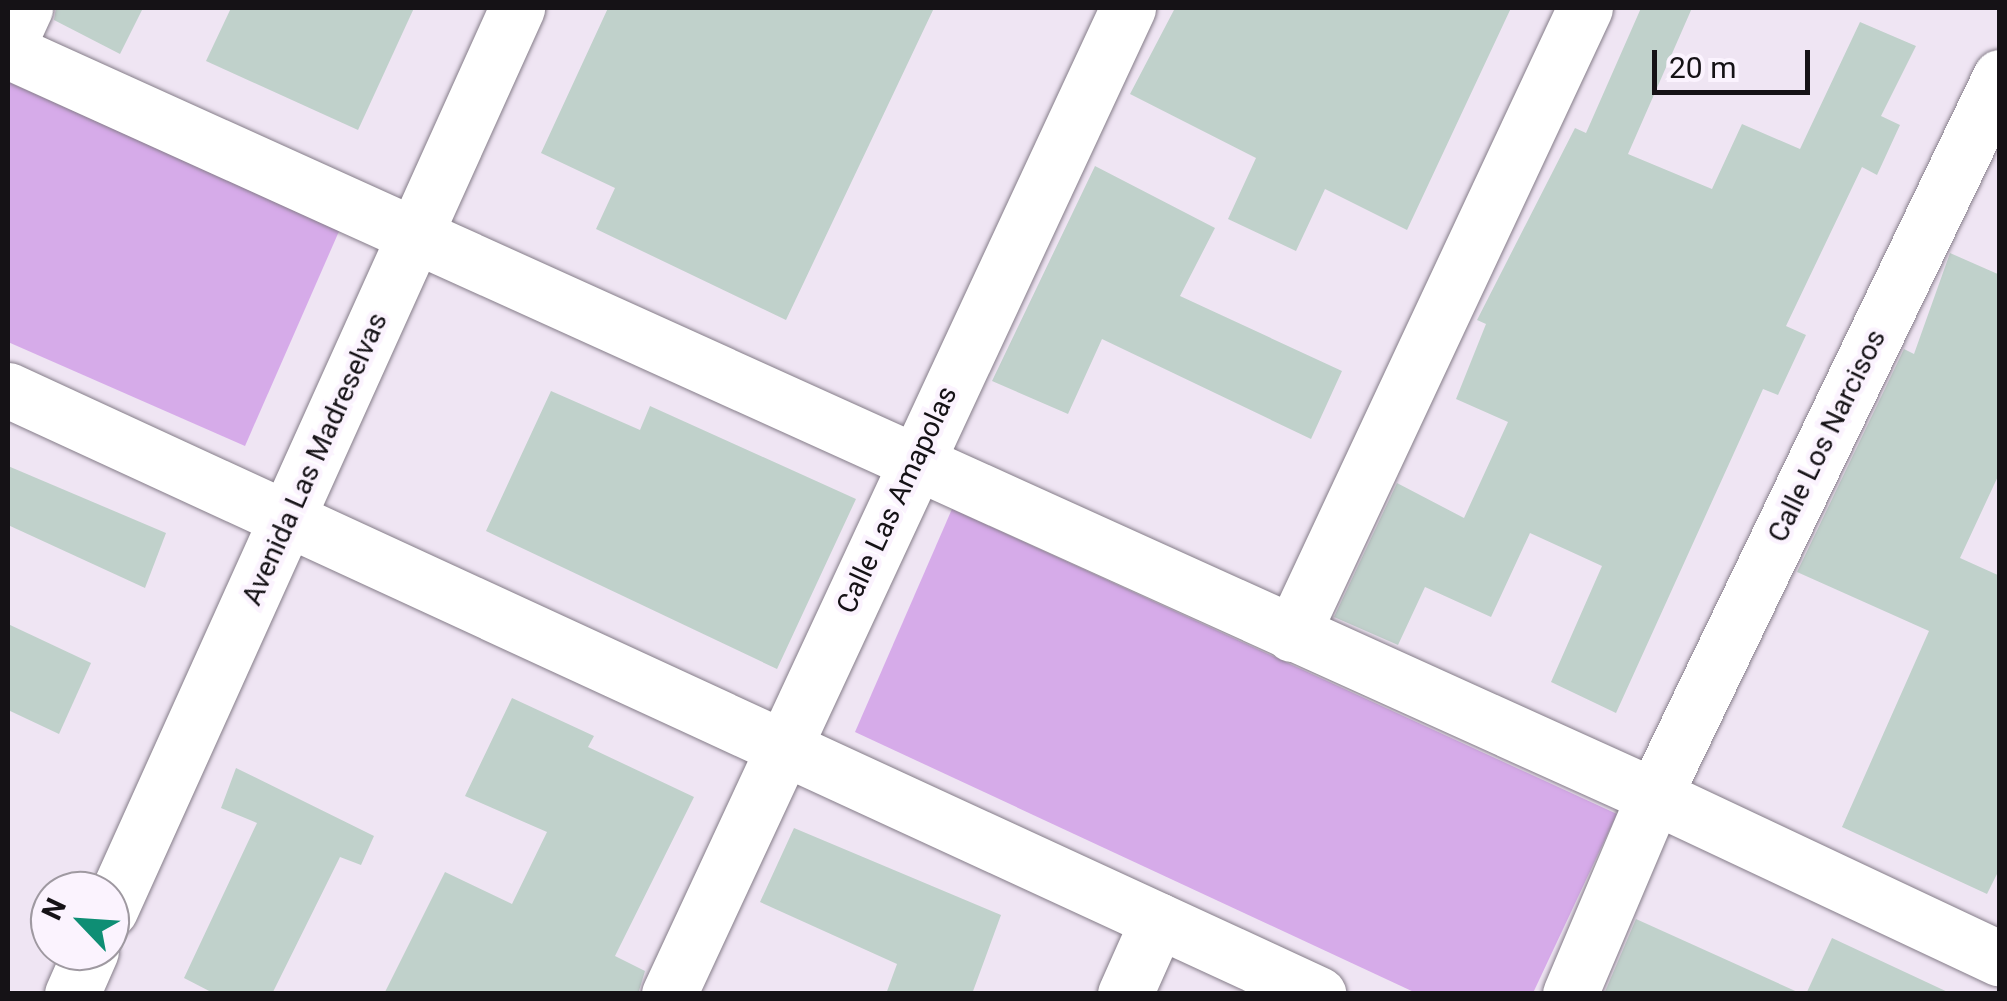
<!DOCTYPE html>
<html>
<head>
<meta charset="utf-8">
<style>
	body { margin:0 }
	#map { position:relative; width:2007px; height:1001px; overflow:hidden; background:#efe5f3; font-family:Roboto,sans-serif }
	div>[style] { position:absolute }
	.green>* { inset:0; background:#d6abe9 }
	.building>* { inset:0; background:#c0d1cb }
	.roads { filter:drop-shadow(0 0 2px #857d89) drop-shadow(0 0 2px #857d89) }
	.minor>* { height:55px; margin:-27.5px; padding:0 27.5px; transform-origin:27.5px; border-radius:27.5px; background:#fff }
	span { translate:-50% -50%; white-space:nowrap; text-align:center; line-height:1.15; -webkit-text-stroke:9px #fbf3fe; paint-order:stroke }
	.street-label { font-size:28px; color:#151216 }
	.frame { position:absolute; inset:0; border:10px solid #151216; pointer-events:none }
	.north { position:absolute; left:30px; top:871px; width:100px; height:100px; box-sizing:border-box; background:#fbf3fe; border:2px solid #9f99a1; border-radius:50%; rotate:295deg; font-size:28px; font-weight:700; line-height:40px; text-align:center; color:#151216 }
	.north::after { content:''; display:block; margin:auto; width:35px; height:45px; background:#0e8e74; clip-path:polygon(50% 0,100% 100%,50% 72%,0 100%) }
	.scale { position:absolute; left:1652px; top:50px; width:158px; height:45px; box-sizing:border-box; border:5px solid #151216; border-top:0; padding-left:12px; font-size:30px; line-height:35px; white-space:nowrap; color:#151216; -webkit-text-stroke:8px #fbf3fe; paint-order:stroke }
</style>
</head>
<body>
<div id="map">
	<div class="green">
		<div style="clip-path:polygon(8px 82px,340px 229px,245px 446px,8px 342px)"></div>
		<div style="clip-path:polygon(952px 509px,1617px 814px,1533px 993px,1416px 993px,855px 732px)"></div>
	</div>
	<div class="building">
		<div style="clip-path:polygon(56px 8px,143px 8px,120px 54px,54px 20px)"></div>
		<div style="clip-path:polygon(231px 8px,414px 8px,358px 130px,206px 61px)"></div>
		<div style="clip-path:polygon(608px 8px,934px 8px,786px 320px,596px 229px,615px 188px,541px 153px)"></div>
		<div style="clip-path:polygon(1175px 8px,1511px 8px,1407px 230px,1325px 189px,1296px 251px,1228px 219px,1256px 158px,1130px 94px)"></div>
		<div style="clip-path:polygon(1641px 8px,1692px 8px,1628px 154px,1712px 189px,1742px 124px,1800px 149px,1860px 22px,1916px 46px,1881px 116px,1900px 125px,1877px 175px,1862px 167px,1786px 326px,1806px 335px,1778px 395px,1763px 389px,1616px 713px,1551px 682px,1602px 566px,1530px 533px,1491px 617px,1425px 587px,1398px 645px,1334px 617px,1397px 483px,1464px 518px,1508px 422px,1456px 399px,1486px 324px,1477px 320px,1575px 128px,1586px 133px)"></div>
		<div style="clip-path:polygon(1095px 166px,1215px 228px,1180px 296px,1342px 371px,1311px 439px,1102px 339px,1068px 414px,992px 381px)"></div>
		<div style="clip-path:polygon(1950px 253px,2000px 275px,2000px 472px,1960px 558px,2000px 576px,2000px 868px,1987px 894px,1842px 827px,1929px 631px,1797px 572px,1904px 349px,1914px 354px)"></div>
		<div style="clip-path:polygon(551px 391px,640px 430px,650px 406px,856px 499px,777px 669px,486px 531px)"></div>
		<div style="clip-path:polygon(8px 466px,166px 533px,145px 588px,8px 525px)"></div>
		<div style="clip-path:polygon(8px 624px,91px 663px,59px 734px,8px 710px)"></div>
		<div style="clip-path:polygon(512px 698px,594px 736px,588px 747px,694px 797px,615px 956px,645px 971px,638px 994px,384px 994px,445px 872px,512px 904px,547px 832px,465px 796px)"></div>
		<div style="clip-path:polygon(236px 768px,374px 836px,361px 865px,340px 857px,272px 994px,215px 994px,184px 978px,257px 823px,221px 808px)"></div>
		<div style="clip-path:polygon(794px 828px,1001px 915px,972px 994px,886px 994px,897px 964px,760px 902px)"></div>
		<div style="clip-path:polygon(1636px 919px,1802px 994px,1604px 994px)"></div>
		<div style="clip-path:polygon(1832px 938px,1952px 994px,1806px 994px)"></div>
	</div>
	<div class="roads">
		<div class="minor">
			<div style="left:8px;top:45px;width:41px;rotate:-65.3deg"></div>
			<div style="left:8px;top:51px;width:1807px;rotate:24.35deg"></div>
			<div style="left:1654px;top:796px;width:382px;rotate:25.2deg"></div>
			<div style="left:8px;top:390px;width:1443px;rotate:24.75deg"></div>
			<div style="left:1292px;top:634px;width:691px;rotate:-64.92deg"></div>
			<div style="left:110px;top:910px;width:990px;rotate:-65.71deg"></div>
			<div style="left:72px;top:994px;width:47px;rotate:-66.2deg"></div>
			<div style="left:669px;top:994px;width:1088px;rotate:-65.04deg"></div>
			<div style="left:1125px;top:994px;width:81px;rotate:-66deg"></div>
			<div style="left:1570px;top:994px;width:215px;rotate:-67deg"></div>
			<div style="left:1654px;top:796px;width:798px;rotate:-64.3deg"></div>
		</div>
	</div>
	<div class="street-label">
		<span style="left:1827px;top:436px;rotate:-64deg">Calle Los Narcisos</span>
		<span style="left:315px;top:459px;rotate:-66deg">Avenida Las Madreselvas</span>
		<span style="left:897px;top:500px;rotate:-65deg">Calle Las Amapolas</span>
	</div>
	<div class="frame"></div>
	<div class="north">N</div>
	<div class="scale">20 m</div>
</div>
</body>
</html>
